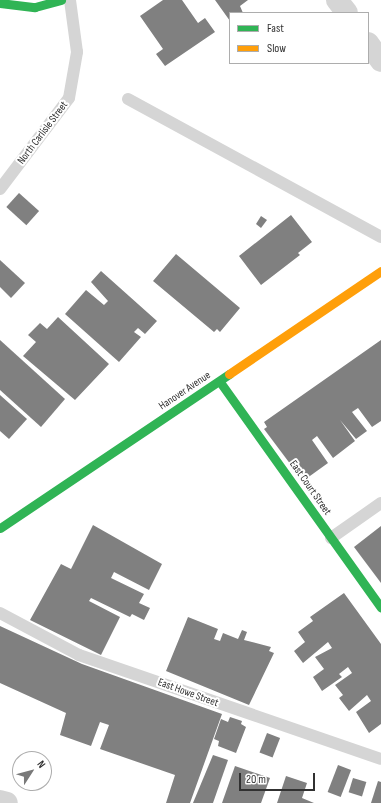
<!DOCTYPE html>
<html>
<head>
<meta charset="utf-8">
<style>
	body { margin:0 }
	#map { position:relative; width:381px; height:803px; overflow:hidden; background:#fff; font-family:"Sofia Sans Condensed",sans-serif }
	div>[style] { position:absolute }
	.building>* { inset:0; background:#808080; transform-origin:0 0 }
	.lane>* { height:12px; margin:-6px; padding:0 6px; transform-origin:6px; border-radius:6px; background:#d5d5d5 }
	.street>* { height:22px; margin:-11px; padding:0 11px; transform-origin:11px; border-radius:11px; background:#d5d5d5 }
	.fast>* { height:9px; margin:-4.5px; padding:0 4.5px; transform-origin:4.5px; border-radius:4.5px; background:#30b455 }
	.slow>* { height:9px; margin:-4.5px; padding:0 4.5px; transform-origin:4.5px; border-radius:4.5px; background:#ff9f0a }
	span { translate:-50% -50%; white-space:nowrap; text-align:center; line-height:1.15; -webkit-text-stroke:4px #fff; paint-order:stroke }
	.street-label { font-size:11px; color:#313131 }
	.legend { position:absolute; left:229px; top:12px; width:140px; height:52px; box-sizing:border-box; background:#fff; border:1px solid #adadad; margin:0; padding:5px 7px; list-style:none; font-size:12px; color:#313131 }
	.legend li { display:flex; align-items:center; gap:8px; height:20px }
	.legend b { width:20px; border:1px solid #adadad }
	.north { position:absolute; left:12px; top:751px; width:40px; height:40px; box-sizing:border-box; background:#fff; border:1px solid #adadad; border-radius:50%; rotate:54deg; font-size:11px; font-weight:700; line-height:16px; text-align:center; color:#313131 }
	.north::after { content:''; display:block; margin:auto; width:14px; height:18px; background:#797979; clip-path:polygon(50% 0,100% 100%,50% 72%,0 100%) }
	.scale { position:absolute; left:239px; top:773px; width:76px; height:18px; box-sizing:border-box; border:2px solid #313131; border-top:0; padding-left:5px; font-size:12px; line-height:14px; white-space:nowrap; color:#313131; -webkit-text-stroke:3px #fff; paint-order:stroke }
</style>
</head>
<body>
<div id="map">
	<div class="building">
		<div style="clip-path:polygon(163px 0,182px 0,198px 23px,205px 18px,215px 32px,165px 66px,156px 54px,163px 49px,140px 16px)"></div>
		<div style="clip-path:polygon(215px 0,248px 0,240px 6px,243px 13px,230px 13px,230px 21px)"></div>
		<div style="left:19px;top:193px;width:27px;height:19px;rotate:42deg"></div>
		<div style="clip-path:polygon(291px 215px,312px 242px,298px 253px,300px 255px,261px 285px,239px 256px)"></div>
		<div style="clip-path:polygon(261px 216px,267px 220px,261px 228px,256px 224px)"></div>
		<div style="clip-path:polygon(176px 254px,240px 308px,220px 332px,217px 329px,214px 332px,153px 281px)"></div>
		<div style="clip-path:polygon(0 260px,25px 283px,11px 298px,0 287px)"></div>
		<div style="clip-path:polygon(101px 271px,157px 321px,145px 334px,138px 328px,134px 332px,141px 337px,119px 362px,65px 314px,86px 290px,104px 305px,108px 301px,91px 282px)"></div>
		<div style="clip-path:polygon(58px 317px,109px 364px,75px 400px,23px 356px,36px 342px,28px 335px,40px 323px,47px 329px)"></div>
		<div style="clip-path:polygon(0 340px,65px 399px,41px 427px,0 390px)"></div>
		<div style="clip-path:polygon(381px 340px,381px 421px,372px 427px,358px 408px,352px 412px,367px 431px,356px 439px,340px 420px,355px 441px,333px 458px,317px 436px,312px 440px,328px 463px,303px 481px,264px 429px,267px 427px,264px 422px)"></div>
		<div style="clip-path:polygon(0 395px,27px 419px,9px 439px,0 431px)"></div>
		<div style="clip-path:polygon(93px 525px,162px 564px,149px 590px,114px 572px,111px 578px,144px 594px,139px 603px,150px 608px,144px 620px,132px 614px,130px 617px,91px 598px,89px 601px,120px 617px,101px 655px,30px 620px,61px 564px,71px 569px)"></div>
		<div style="clip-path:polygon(381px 526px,381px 583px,354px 547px)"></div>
		<div style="clip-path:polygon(344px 593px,381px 644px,381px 724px,369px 733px,356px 712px,371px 701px,367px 695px,349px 711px,339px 698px,343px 695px,335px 685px,352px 673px,348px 667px,339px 674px,342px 677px,322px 691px,313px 677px,324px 669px,315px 657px,332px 648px,328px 642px,303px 663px,294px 651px,305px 642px,298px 632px,313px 621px,310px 617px)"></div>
		<div style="clip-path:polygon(188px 617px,218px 629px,214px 639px,220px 641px,223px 633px,238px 639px,242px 630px,247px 632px,244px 640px,271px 647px,269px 651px,274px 653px,249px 705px,166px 671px)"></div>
		<div style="clip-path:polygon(0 626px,82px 664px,222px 714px,190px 803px,166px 803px,175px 775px,100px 749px,109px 725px,100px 722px,91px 746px,60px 735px,66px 713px,0 683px)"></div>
		<div style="clip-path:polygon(230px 717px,242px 721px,241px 724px,246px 727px,236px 753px,218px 746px,219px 741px,214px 739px,221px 719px,228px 722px)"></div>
		<div style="left:267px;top:733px;width:14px;height:21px;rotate:21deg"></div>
		<div style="clip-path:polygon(213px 755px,228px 760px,213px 803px,193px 803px)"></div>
		<div style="left:338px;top:765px;width:14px;height:29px;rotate:21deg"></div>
		<div style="clip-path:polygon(235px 766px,270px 778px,261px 803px,222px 803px)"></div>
		<div style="clip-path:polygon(286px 776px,307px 783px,302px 798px,314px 803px,277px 803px)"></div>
		<div style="left:353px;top:778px;width:14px;height:15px;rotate:17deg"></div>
		<div style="clip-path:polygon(378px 781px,381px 782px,381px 803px,371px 803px)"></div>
	</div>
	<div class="lane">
		<div style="left:128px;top:99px;width:288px;rotate:28.6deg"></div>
		<div style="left:0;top:189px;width:114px;rotate:-52.8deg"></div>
		<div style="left:69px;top:98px;width:47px;rotate:-80.1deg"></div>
		<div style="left:77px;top:52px;width:52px;rotate:-97.7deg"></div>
		<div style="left:331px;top:538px;width:61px;rotate:-35deg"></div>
		<div style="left:0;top:613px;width:89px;rotate:28deg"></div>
		<div style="left:79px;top:655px;width:319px;rotate:19deg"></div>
	</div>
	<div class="street">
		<div style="left:337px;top:0;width:16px;rotate:52deg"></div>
		<div style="left:368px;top:43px;width:22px;rotate:54deg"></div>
		<div style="left:0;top:801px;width:7px;rotate:16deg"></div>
	</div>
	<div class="fast">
		<div style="left:0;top:3px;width:35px;rotate:7deg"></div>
		<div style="left:35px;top:7px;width:27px;rotate:-15deg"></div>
		<div style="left:220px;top:382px;width:277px;rotate:54.5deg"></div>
		<div style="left:0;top:528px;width:276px;rotate:-33.9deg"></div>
	</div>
	<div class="slow">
		<div style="left:229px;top:374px;width:184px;rotate:-34.1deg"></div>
	</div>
	<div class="street-label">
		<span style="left:43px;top:133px;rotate:-53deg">North Carlisle Street</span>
		<span style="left:185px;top:391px;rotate:-34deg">Hanover Avenue</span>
		<span style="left:310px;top:488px;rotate:55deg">East Court Street</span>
		<span style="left:188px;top:693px;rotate:20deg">East Howe Street</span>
	</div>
	<ul class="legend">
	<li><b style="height:5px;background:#30b455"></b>Fast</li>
	<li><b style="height:5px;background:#ff9f0a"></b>Slow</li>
	</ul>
	<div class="north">N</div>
	<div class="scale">20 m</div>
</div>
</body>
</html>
